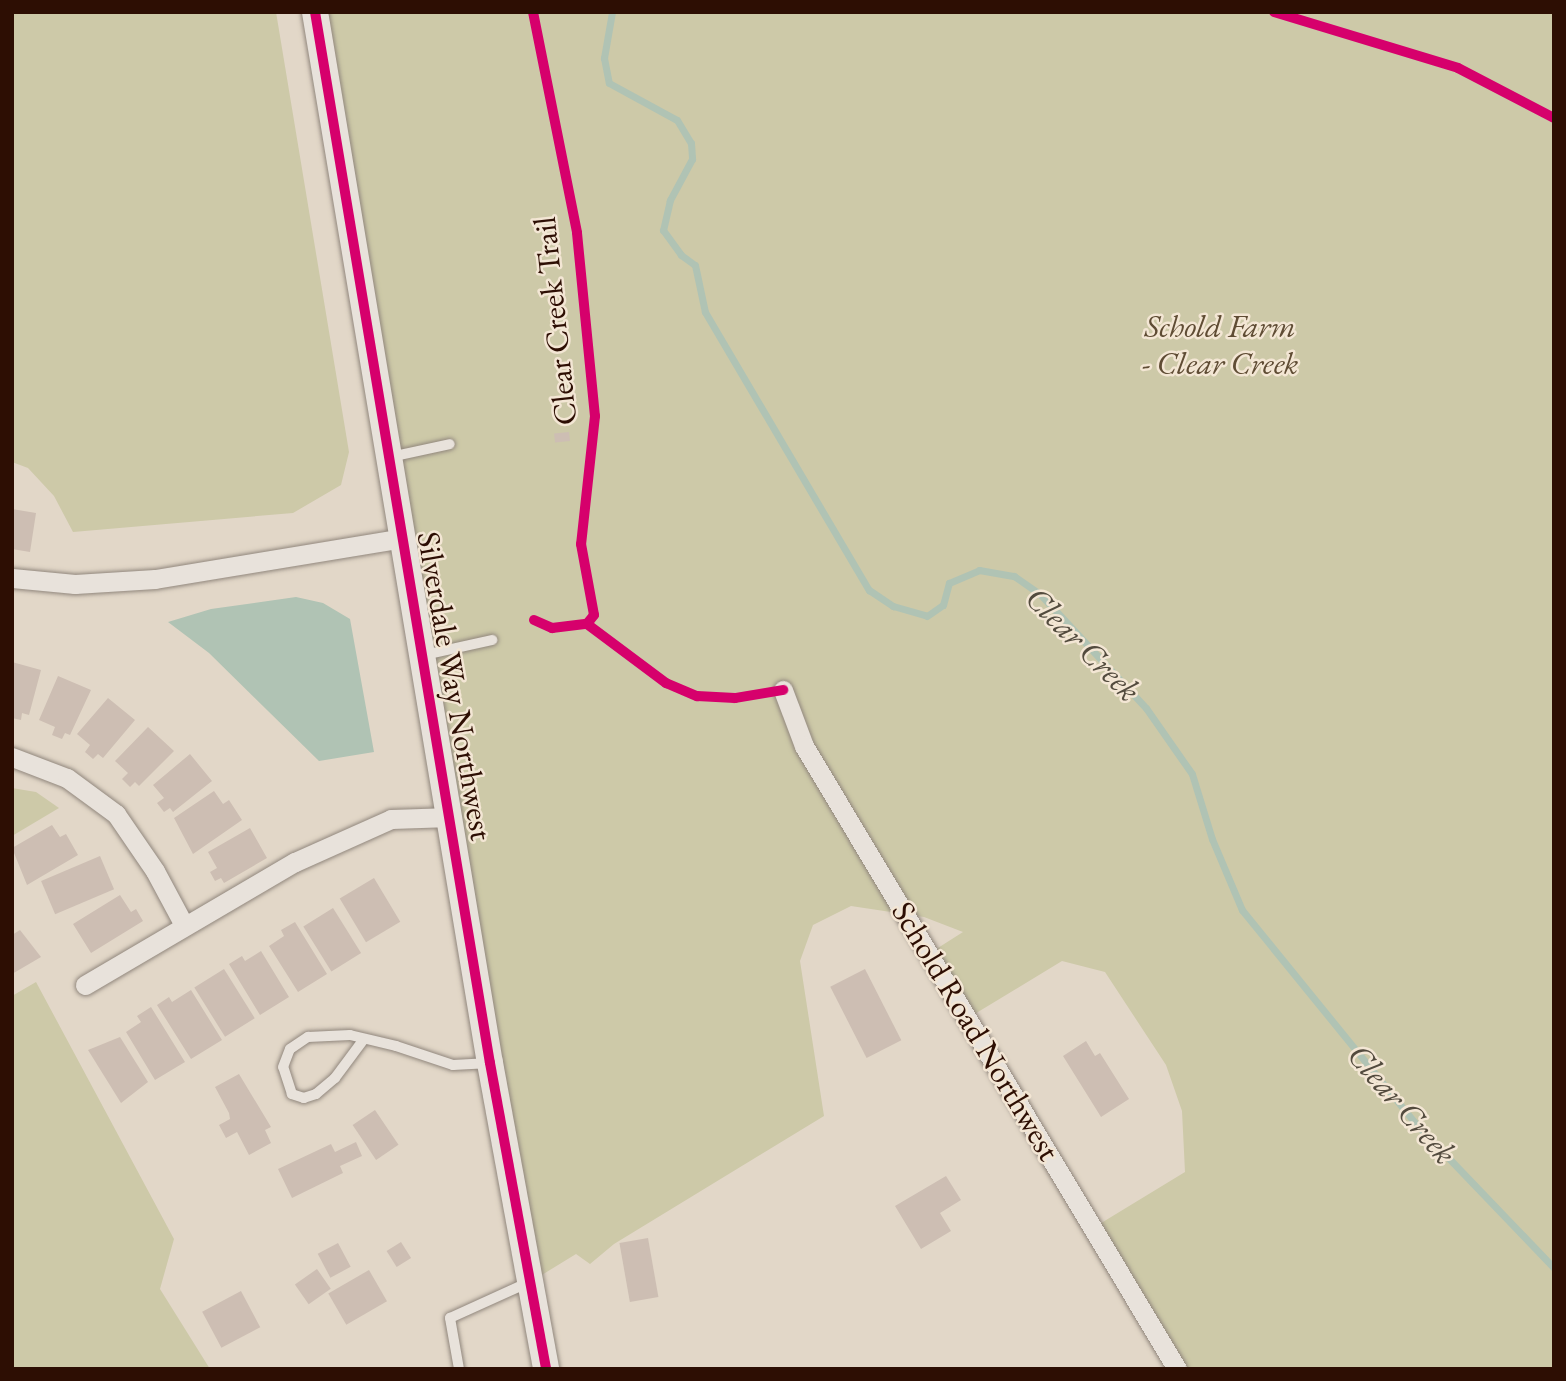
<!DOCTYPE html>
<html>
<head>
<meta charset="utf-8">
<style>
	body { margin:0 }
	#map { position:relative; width:1566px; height:1381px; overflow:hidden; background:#e2d7c8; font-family:"EB Garamond",serif }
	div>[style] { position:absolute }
	.green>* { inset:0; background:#cdc9a8 }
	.water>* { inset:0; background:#b0c3b4 }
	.stream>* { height:7px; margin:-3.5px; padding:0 3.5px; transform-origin:3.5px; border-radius:3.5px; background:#b0c3b4 }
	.building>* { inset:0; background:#cdbeb3; transform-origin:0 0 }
	.roads { filter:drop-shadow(0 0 2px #91877d) drop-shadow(0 0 2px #91877d) }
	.lane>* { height:10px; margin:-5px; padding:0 5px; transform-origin:5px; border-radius:5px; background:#e8e2db }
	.street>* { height:19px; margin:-9.5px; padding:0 9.5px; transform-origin:9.5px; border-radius:9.5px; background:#e8e2db }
	.secondary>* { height:26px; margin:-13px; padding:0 13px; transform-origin:13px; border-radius:13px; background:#e8e2db }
	.cycleway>* { height:10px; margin:-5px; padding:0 5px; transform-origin:5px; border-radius:5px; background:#d6006c }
	span { translate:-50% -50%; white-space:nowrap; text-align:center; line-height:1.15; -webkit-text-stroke:5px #f3e6d4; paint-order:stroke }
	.street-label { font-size:32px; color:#2d0e03 }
	.park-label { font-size:32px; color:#5f4c34; font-style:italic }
	.water-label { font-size:33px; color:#534b3e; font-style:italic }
	.frame { position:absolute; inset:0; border:14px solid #2d0e03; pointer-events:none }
</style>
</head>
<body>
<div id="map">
	<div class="green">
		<div style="clip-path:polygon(12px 12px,276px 12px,349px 452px,341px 485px,293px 513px,73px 532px,54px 496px,28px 468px,12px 462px)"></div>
		<div style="clip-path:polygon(315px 12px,1554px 12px,1554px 1369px,1177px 1369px,1093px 1228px,1185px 1172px,1182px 1111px,1166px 1065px,1105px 972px,1062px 961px,968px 1018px,930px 953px,963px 932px,924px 917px,851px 906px,813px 925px,800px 961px,824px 1116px,614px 1244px,590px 1264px,576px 1254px,532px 1281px)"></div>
		<div style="clip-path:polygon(12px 788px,36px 792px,59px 808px,12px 836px)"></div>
		<div style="clip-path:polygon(36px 982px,174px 1239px,160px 1289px,210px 1369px,12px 1369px,12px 996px)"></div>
	</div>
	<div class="water">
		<div style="clip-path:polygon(296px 597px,323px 603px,350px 619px,374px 752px,319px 761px,209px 653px,168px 622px,211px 609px)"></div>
	</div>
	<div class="stream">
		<div style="left:612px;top:12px;width:47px;rotate:99.9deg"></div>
		<div style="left:604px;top:58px;width:25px;rotate:79deg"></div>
		<div style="left:609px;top:83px;width:77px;rotate:28.6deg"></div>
		<div style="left:677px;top:120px;width:27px;rotate:59deg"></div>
		<div style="left:691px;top:143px;width:16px;rotate:86deg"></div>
		<div style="left:692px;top:159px;width:47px;rotate:118.2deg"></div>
		<div style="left:670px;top:200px;width:31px;rotate:103deg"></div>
		<div style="left:663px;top:230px;width:31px;rotate:54deg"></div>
		<div style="left:681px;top:255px;width:17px;rotate:36deg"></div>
		<div style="left:695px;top:265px;width:48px;rotate:78deg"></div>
		<div style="left:705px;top:312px;width:323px;rotate:59.5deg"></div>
		<div style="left:869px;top:590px;width:29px;rotate:34deg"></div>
		<div style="left:893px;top:606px;width:35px;rotate:16deg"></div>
		<div style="left:927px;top:616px;width:19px;rotate:-35deg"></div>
		<div style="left:943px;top:605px;width:23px;rotate:-75deg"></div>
		<div style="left:949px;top:583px;width:33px;rotate:-23deg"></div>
		<div style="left:979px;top:570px;width:36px;rotate:10deg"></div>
		<div style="left:1014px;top:576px;width:33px;rotate:35deg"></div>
		<div style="left:1041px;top:595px;width:154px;rotate:47.1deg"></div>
		<div style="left:1146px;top:708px;width:80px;rotate:55.1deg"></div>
		<div style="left:1192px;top:774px;width:68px;rotate:72.9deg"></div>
		<div style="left:1212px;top:839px;width:77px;rotate:67.1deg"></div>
		<div style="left:1242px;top:910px;width:274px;rotate:50.9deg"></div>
		<div style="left:1415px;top:1123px;width:201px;rotate:46.2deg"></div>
	</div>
	<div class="building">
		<div style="left:569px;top:432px;width:9px;height:15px;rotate:84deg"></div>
		<div style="clip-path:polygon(12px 509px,36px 513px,30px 552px,12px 549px)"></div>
		<div style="clip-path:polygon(12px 662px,41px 670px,29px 715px,22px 713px,21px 720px,12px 718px)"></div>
		<div style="clip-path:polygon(58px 676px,91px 690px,70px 735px,65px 733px,62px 739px,52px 735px,55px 727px,39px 720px)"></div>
		<div style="clip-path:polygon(108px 698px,135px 720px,103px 758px,98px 754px,93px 759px,85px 752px,90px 745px,77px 734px)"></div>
		<div style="clip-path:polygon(148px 727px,174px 751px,139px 786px,135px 782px,130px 787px,122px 779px,128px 773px,115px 761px)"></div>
		<div style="clip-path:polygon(190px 754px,212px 781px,173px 812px,170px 808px,164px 812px,157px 803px,164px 798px,153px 785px)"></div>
		<div style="clip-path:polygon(214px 791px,223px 804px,229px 800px,242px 820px,193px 854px,174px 818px)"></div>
		<div style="clip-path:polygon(52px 825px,60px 837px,66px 834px,78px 855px,27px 885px,12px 848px)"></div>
		<div style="clip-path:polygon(250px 828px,267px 858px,224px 883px,221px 878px,215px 881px,210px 872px,217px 868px,208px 852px)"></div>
		<div style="left:100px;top:856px;width:36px;height:64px;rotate:67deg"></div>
		<div style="left:374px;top:878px;width:51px;height:40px;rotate:59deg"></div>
		<div style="clip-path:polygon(120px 895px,131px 912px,136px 909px,143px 921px,91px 953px,73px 924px)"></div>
		<div style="left:333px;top:908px;width:53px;height:35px;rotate:58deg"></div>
		<div style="clip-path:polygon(295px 922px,327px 974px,298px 992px,269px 946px,284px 936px,281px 930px)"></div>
		<div style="clip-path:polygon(20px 930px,41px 957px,12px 974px,12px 935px)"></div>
		<div style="clip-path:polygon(261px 951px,289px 997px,260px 1015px,229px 964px,242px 956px,245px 961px)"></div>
		<div style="left:224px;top:969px;width:58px;height:35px;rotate:58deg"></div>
		<div style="left:865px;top:969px;width:80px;height:39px;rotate:63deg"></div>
		<div style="clip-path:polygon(191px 990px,222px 1040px,191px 1059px,157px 1005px,169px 997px,172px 1002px)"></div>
		<div style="clip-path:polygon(151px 1007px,185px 1062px,155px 1080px,126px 1032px,141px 1022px,137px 1016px)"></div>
		<div style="clip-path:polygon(120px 1037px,148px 1082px,121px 1103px,88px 1050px)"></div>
		<div style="clip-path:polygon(1086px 1041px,1095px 1056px,1100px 1053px,1129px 1099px,1101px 1117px,1063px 1056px)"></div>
		<div style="clip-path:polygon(239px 1074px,271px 1127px,265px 1130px,271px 1143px,249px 1155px,237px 1132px,226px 1138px,219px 1125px,230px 1119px,229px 1113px,215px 1087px)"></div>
		<div style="left:375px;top:1110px;width:42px;height:27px;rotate:56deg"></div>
		<div style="clip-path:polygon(356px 1142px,362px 1156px,340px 1166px,343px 1173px,292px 1198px,278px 1169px,331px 1144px,335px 1152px)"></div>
		<div style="clip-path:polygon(946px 1176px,961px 1200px,940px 1213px,951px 1231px,921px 1249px,895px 1206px)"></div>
		<div style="left:648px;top:1238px;width:60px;height:29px;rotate:80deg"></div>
		<div style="left:401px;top:1242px;width:19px;height:17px;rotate:58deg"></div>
		<div style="left:338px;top:1243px;width:27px;height:23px;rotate:62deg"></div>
		<div style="left:317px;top:1269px;width:24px;height:27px;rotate:55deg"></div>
		<div style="left:369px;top:1270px;width:36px;height:47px;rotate:60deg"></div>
		<div style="left:241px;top:1291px;width:41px;height:44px;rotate:62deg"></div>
	</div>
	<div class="roads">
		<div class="lane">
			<div style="left:390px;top:457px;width:61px;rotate:-12.2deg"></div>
			<div style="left:424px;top:655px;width:70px;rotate:-12.4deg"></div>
			<div style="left:364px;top:1039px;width:49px;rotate:126.6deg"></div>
			<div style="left:335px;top:1078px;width:25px;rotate:140deg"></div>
			<div style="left:316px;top:1094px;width:13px;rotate:162deg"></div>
			<div style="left:304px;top:1098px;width:13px;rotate:-162deg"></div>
			<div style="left:292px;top:1094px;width:28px;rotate:-108deg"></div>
			<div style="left:283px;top:1067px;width:19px;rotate:-69deg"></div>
			<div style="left:290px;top:1049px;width:22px;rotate:-34deg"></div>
			<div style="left:308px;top:1037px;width:42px;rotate:-2.7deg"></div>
			<div style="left:350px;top:1035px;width:47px;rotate:13.4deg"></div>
			<div style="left:396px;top:1046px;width:60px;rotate:18.4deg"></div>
			<div style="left:453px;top:1065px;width:37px;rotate:-3deg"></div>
			<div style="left:459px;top:1369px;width:52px;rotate:-100deg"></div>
			<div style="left:450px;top:1318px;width:85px;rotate:-24.4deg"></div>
		</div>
		<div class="street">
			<div style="left:12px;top:578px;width:63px;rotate:5.4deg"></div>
			<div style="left:75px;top:584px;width:80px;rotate:-3.6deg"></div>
			<div style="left:155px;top:579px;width:251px;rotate:-9.4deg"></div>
			<div style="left:783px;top:690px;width:60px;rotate:69.4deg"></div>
			<div style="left:804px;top:746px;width:726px;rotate:59.09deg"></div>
			<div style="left:12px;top:757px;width:59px;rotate:20.9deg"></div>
			<div style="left:67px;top:778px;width:61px;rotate:36.3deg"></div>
			<div style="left:116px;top:814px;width:69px;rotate:55.6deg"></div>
			<div style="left:155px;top:871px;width:61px;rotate:61.8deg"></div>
			<div style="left:85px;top:985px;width:243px;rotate:-30.4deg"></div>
			<div style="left:295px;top:862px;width:105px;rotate:-24.1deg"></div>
			<div style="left:391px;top:819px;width:60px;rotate:-1.9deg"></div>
		</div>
		<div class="secondary">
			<div style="left:315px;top:12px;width:1065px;rotate:80.55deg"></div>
			<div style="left:490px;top:1063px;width:311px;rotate:79.6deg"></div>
		</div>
	</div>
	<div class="cycleway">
		<div style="left:315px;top:12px;width:1065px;rotate:80.55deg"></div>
		<div style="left:490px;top:1063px;width:311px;rotate:79.6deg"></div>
		<div style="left:533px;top:12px;width:225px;rotate:78.7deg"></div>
		<div style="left:577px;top:233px;width:184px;rotate:84.4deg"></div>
		<div style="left:595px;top:416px;width:129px;rotate:96.2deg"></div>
		<div style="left:581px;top:544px;width:72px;rotate:79.6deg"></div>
		<div style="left:594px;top:615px;width:11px;rotate:128deg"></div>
		<div style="left:1274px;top:12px;width:192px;rotate:16.9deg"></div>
		<div style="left:1458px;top:68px;width:108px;rotate:27.5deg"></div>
		<div style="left:534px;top:620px;width:20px;rotate:24deg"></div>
		<div style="left:552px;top:628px;width:35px;rotate:-7deg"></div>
		<div style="left:587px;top:624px;width:99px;rotate:36.8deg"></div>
		<div style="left:666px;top:683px;width:34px;rotate:23deg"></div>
		<div style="left:697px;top:696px;width:38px;rotate:3deg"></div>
		<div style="left:735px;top:698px;width:49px;rotate:-9.5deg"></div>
	</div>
	<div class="street-label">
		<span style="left:555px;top:321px;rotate:-96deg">Clear Creek Trail</span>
		<span style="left:455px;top:686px;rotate:80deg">Silverdale Way Northwest</span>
		<span style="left:976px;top:1031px;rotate:59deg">Schold Road Northwest</span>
	</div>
	<div class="park-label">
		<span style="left:1220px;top:345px">Schold Farm<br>- Clear Creek</span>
	</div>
	<div class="water-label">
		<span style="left:1083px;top:644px;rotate:45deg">Clear Creek</span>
		<span style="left:1402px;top:1104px;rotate:49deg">Clear Creek</span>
	</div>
	<div class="frame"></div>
</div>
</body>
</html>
